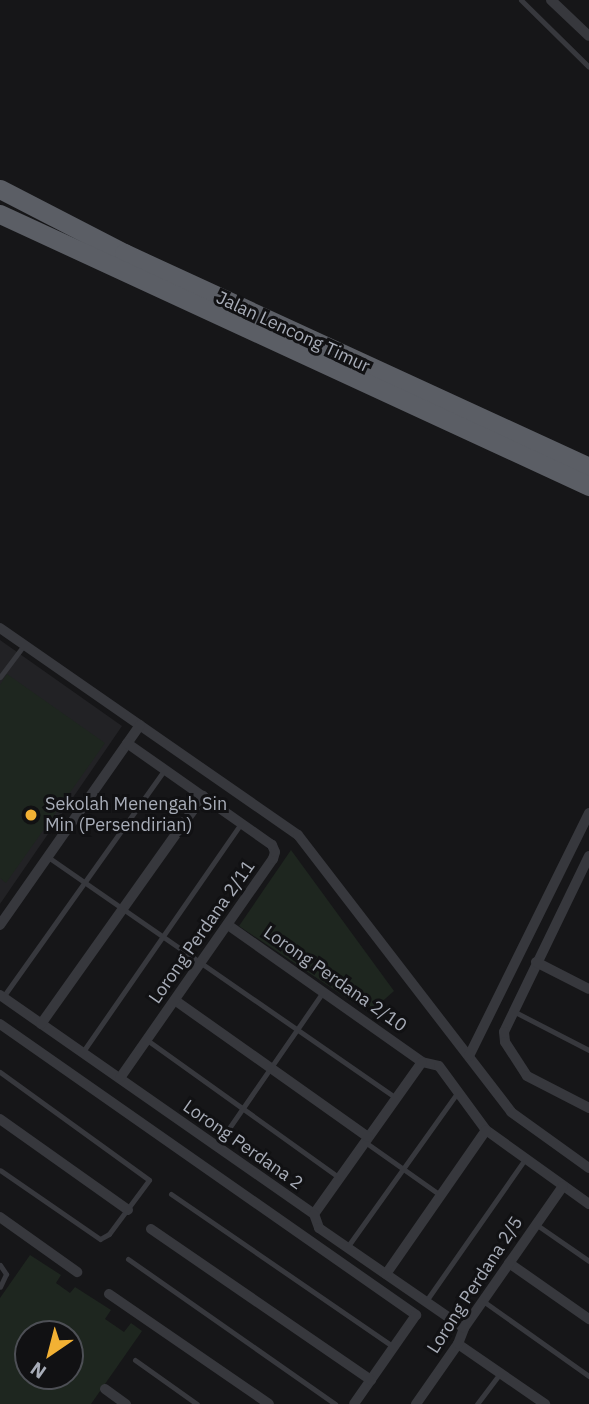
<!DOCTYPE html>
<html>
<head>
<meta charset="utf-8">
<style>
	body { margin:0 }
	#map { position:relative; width:589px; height:1404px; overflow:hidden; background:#161618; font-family:"IBM Plex Sans",sans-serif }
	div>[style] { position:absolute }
	.built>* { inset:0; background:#222225 }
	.green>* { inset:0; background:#1e261f }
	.service>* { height:5px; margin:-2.5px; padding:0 2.5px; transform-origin:2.5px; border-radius:2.5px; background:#37383d }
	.minor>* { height:10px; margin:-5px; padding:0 5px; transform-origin:5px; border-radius:5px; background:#37383d }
	.trunk>* { height:19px; margin:-9.5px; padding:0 9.5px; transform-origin:9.5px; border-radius:9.5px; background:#5b5e65 }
	.dots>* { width:19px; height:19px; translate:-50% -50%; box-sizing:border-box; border:4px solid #111113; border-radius:50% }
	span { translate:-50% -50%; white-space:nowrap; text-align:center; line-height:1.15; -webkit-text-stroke:6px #111113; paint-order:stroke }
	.street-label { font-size:18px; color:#a8adb8 }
	.poi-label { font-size:18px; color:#a8adb8 }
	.left { translate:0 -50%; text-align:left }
	.north { position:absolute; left:14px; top:1320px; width:70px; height:70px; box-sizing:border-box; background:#111113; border:2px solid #4d4f55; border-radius:50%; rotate:215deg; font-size:19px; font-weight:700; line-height:28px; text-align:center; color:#a8adb8 }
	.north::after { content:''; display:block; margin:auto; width:24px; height:32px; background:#f2b134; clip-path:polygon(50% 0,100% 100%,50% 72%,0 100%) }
</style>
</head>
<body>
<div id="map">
	<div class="built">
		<div style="clip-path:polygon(0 640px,122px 726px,0 904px)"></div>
	</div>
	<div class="green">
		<div style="clip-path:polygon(7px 674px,105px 743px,6px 883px,0 878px,0 685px)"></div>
		<div style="clip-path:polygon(291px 850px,394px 991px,369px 1013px,239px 926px)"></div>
		<div style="clip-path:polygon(evenodd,30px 1255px,61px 1275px,56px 1283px,70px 1293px,75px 1287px,111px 1310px,105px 1319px,124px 1332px,131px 1323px,142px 1331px,91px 1404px,0 1404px,0 1298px,30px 1255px,28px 1334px,70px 1334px,70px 1376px,28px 1376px,28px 1334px)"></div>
	</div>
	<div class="service">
		<div style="left:521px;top:0;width:95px;rotate:44.6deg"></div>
		<div style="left:0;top:677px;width:40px;rotate:-53deg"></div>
		<div style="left:48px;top:857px;width:423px;rotate:34.7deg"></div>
		<div style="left:3px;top:997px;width:280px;rotate:-54.6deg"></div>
		<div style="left:515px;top:1012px;width:83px;rotate:27.2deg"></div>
		<div style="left:147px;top:1040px;width:237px;rotate:35.6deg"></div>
		<div style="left:82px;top:1053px;width:280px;rotate:-55.3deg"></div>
		<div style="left:0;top:1072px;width:184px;rotate:35.9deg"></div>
		<div style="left:149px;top:1180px;width:67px;rotate:126.5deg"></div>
		<div style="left:109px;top:1234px;width:10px;rotate:151deg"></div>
		<div style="left:100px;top:1239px;width:121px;rotate:-145.4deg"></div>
		<div style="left:365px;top:1142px;width:92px;rotate:35.2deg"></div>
		<div style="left:216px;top:1147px;width:188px;rotate:-55.4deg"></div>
		<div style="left:171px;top:1194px;width:270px;rotate:34.5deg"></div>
		<div style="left:537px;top:1225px;width:63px;rotate:34.7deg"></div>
		<div style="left:348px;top:1246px;width:189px;rotate:-54.5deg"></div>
		<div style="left:128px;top:1259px;width:253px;rotate:35deg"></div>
		<div style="left:0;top:1265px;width:11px;rotate:56deg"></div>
		<div style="left:6px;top:1274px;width:14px;rotate:115deg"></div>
		<div style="left:426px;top:1301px;width:173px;rotate:-55.1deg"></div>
		<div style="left:483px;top:1301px;width:130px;rotate:35.3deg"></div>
		<div style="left:135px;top:1360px;width:76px;rotate:35.4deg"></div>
		<div style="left:477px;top:1404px;width:39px;rotate:-53deg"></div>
	</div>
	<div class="minor">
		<div style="left:551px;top:0;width:52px;rotate:43.5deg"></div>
		<div style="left:0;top:628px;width:363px;rotate:34.8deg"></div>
		<div style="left:298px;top:835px;width:349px;rotate:52.4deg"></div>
		<div style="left:511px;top:1112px;width:96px;rotate:35.7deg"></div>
		<div style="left:589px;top:856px;width:195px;rotate:115.8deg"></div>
		<div style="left:504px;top:1032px;width:10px;rotate:84deg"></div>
		<div style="left:505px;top:1042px;width:40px;rotate:57.1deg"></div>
		<div style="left:527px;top:1076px;width:70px;rotate:27.3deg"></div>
		<div style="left:0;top:925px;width:244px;rotate:-55deg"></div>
		<div style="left:228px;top:925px;width:237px;rotate:35.2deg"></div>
		<div style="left:422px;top:1062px;width:17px;rotate:13deg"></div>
		<div style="left:439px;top:1066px;width:79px;rotate:53.7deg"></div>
		<div style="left:486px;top:1130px;width:127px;rotate:35.7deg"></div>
		<div style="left:536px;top:962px;width:59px;rotate:27deg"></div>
		<div style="left:0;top:995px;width:383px;rotate:34.9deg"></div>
		<div style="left:314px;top:1214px;width:186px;rotate:-54.6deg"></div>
		<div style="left:176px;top:1001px;width:235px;rotate:35.3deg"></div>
		<div style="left:0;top:1024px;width:508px;rotate:34.97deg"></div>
		<div style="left:416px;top:1315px;width:108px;rotate:124.9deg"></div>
		<div style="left:41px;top:1024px;width:280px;rotate:-54.6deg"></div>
		<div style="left:469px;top:1056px;width:271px;rotate:-63.7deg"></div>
		<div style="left:120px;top:1078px;width:267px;rotate:-55.1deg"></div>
		<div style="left:273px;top:859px;width:7px;rotate:-74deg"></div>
		<div style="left:275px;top:852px;width:8px;rotate:-113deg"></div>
		<div style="left:272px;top:845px;width:177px;rotate:-144.9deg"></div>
		<div style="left:0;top:1119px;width:157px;rotate:35.4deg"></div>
		<div style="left:314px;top:1214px;width:15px;rotate:70deg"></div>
		<div style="left:319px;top:1228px;width:176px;rotate:34.6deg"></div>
		<div style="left:0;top:1217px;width:95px;rotate:35.5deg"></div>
		<div style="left:151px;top:1229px;width:267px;rotate:34.5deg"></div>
		<div style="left:509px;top:1263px;width:98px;rotate:35deg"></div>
		<div style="left:386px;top:1274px;width:175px;rotate:-55.2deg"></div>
		<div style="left:109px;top:1294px;width:194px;rotate:34.5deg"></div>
		<div style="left:458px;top:1344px;width:106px;rotate:34.6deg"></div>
		<div style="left:105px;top:1389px;width:26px;rotate:36deg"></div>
		<div style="left:416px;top:1404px;width:73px;rotate:-55deg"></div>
		<div style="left:458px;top:1344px;width:17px;rotate:-69deg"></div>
		<div style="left:464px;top:1328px;width:173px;rotate:-55.1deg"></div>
	</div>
	<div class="trunk">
		<div style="left:0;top:189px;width:140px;rotate:27.3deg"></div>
		<div style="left:124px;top:253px;width:512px;rotate:24.71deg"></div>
		<div style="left:0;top:214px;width:649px;rotate:24.79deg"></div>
	</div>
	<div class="dots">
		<div style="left:31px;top:815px;background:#f2b134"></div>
	</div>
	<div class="street-label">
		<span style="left:293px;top:332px;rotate:25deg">Jalan Lencong Timur</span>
		<span style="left:202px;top:932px;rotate:-55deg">Lorong Perdana 2/11</span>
		<span style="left:335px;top:979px;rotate:35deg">Lorong Perdana 2/10</span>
		<span style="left:243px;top:1145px;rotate:35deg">Lorong Perdana 2</span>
		<span style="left:475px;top:1285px;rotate:-57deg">Lorong Perdana 2/5</span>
	</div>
	<div class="poi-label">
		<span class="left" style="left:45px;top:815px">Sekolah Menengah Sin<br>Min (Persendirian)</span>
	</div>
	<div class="north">N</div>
</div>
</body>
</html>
